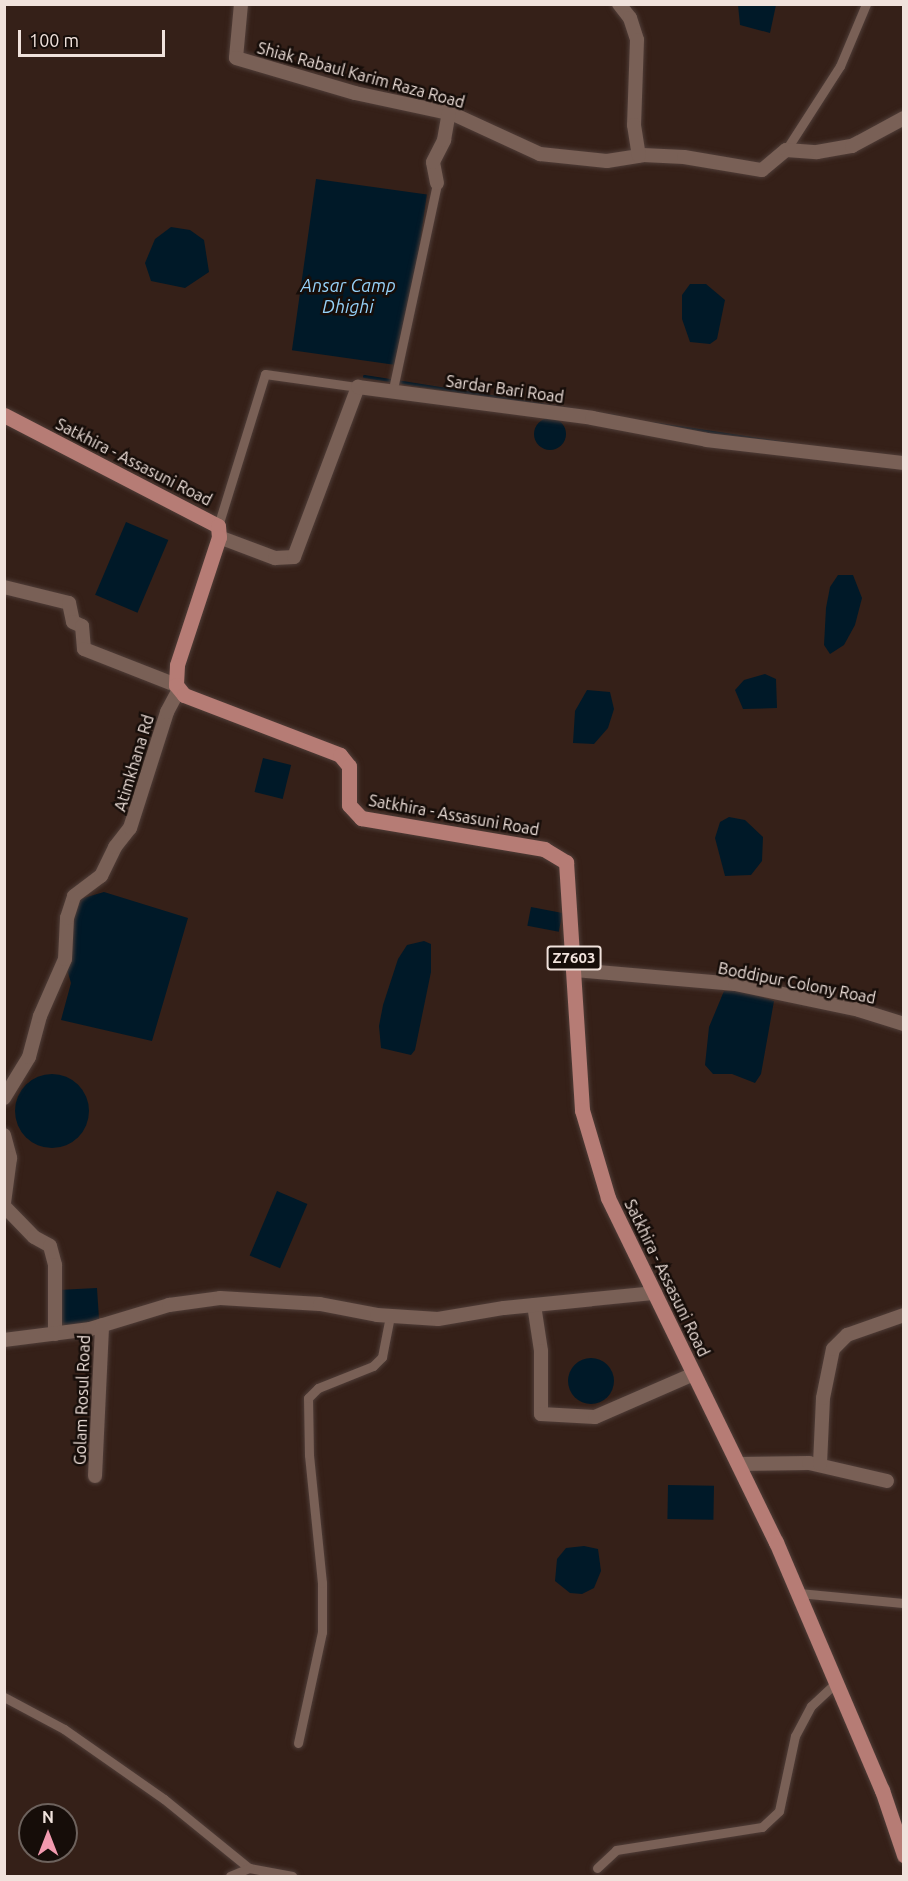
<!DOCTYPE html>
<html>
<head>
<meta charset="utf-8">
<style>
	body { margin:0 }
	#map { position:relative; width:908px; height:1881px; overflow:hidden; background:#352018; font-family:Ubuntu,sans-serif }
	div>[style] { position:absolute }
	.water>* { inset:0; background:#001928; transform-origin:0 0 }
	.round { border-radius:50% }
	.stream>* { height:3px; margin:-1.5px; padding:0 1.5px; transform-origin:1.5px; border-radius:1.5px; background:#001928 }
	.roads { filter:drop-shadow(0 0 2px #4f3d38) drop-shadow(0 0 2px #4f3d38) }
	.street>* { height:9px; margin:-4.5px; padding:0 4.5px; transform-origin:4.5px; border-radius:4.5px; background:#796056 }
	.secondary>* { height:14px; margin:-7px; padding:0 7px; transform-origin:7px; border-radius:7px; background:#796056 }
	.primary>* { height:15px; margin:-7.5px; padding:0 7.5px; transform-origin:7.5px; border-radius:7.5px; background:#b67c75 }
	span { translate:-50% -50%; white-space:nowrap; text-align:center; line-height:1.15; -webkit-text-stroke:5px #160d09; paint-order:stroke }
	.shield-label span { padding:2px 4px; background:#160d09; border:2px solid; border-radius:4px; -webkit-text-stroke-width:0 }
	.shield-label { font-size:15px; color:#f0e2dc; font-weight:700 }
	.street-label { font-size:16px; color:#f0e2dc }
	.water-label { font-size:18px; color:#95d1f8; font-style:italic }
	.frame { position:absolute; inset:0; border:6px solid #f0e2dc; pointer-events:none }
	.north { position:absolute; left:18px; top:1803px; width:60px; height:60px; box-sizing:border-box; background:#160d09; border:2px solid #6d625d; border-radius:50%; rotate:0deg; font-size:16px; font-weight:700; line-height:24px; text-align:center; color:#f0e2dc }
	.north::after { content:''; display:block; margin:auto; width:21px; height:27px; background:#f29aaf; clip-path:polygon(50% 0,100% 100%,50% 72%,0 100%) }
	.scale { position:absolute; left:18px; top:30px; width:147px; height:27px; box-sizing:border-box; border:3px solid #f0e2dc; border-top:0; padding-left:8px; font-size:18px; line-height:21px; white-space:nowrap; color:#f0e2dc; -webkit-text-stroke:4px #160d09; paint-order:stroke }
</style>
</head>
<body>
<div id="map">
	<div class="water">
		<div style="clip-path:polygon(738px 5px,776px 5px,770px 33px,740px 25px)"></div>
		<div style="left:316px;top:179px;width:112px;height:173px;rotate:8deg"></div>
		<div style="clip-path:polygon(171px 227px,190px 230px,204px 240px,209px 272px,185px 288px,151px 281px,145px 263px,155px 239px)"></div>
		<div style="clip-path:polygon(690px 284px,706px 284px,725px 300px,717px 339px,710px 344px,690px 342px,682px 319px,682px 295px)"></div>
		<div class="round" style="left:534px;top:418px;width:32px;height:32px"></div>
		<div style="left:126px;top:522px;width:46px;height:79px;rotate:23deg"></div>
		<div style="clip-path:polygon(838px 575px,853px 575px,862px 598px,855px 625px,844px 645px,830px 654px,824px 645px,826px 608px,830px 587px)"></div>
		<div style="clip-path:polygon(765px 674px,776px 679px,777px 708px,743px 709px,735px 690px,744px 680px)"></div>
		<div style="clip-path:polygon(587px 690px,610px 692px,614px 709px,608px 728px,594px 744px,573px 743px,575px 711px)"></div>
		<div style="left:263px;top:758px;width:29px;height:35px;rotate:14deg"></div>
		<div style="clip-path:polygon(729px 817px,745px 820px,763px 837px,762px 861px,751px 875px,725px 876px,715px 838px,720px 822px)"></div>
		<div style="clip-path:polygon(104px 892px,188px 918px,152px 1041px,61px 1020px,71px 983px,67px 969px,76px 906px,80px 899px)"></div>
		<div style="left:531px;top:907px;width:32px;height:19px;rotate:11deg"></div>
		<div style="clip-path:polygon(424px 941px,431px 944px,431px 972px,415px 1050px,411px 1055px,381px 1048px,379px 1026px,383px 1005px,398px 959px,407px 945px)"></div>
		<div style="clip-path:polygon(724px 991px,744px 991px,774px 1001px,761px 1074px,755px 1083px,732px 1074px,713px 1074px,705px 1065px,709px 1027px)"></div>
		<div class="round" style="left:15px;top:1074px;width:74px;height:74px"></div>
		<div style="left:277px;top:1191px;width:33px;height:70px;rotate:23deg"></div>
		<div style="clip-path:polygon(97px 1288px,99px 1319px,89px 1325px,60px 1326px,58px 1290px)"></div>
		<div class="round" style="left:568px;top:1358px;width:46px;height:46px"></div>
		<div style="left:668px;top:1485px;width:46px;height:34px;rotate:1deg"></div>
		<div style="clip-path:polygon(584px 1546px,598px 1549px,601px 1571px,594px 1588px,582px 1594px,570px 1593px,555px 1581px,557px 1559px,566px 1548px)"></div>
	</div>
	<div class="stream">
		<div style="left:364px;top:376px;width:255px;rotate:9deg"></div>
		<div style="left:652px;top:423px;width:155px;rotate:8.5deg"></div>
	</div>
	<div class="roads">
		<div class="street">
			<div style="left:786px;top:150px;width:100px;rotate:-57.3deg"></div>
			<div style="left:840px;top:66px;width:67px;rotate:-67.2deg"></div>
			<div style="left:393px;top:389px;width:211px;rotate:-77.9deg"></div>
			<div style="left:218px;top:526px;width:159px;rotate:-72.8deg"></div>
			<div style="left:265px;top:374px;width:94px;rotate:8deg"></div>
			<div style="left:798px;top:1593px;width:106px;rotate:5.4deg"></div>
			<div style="left:4px;top:1697px;width:68px;rotate:28.1deg"></div>
			<div style="left:64px;top:1729px;width:122px;rotate:35deg"></div>
			<div style="left:164px;top:1799px;width:109px;rotate:39.1deg"></div>
			<div style="left:249px;top:1868px;width:44px;rotate:10.5deg"></div>
			<div style="left:298px;top:1743px;width:114px;rotate:-77.8deg"></div>
			<div style="left:322px;top:1632px;width:49px;rotate:-90deg"></div>
			<div style="left:322px;top:1583px;width:129px;rotate:-95.8deg"></div>
			<div style="left:309px;top:1455px;width:57px;rotate:-91deg"></div>
			<div style="left:308px;top:1398px;width:14px;rotate:-45deg"></div>
			<div style="left:318px;top:1388px;width:59px;rotate:-21.8deg"></div>
			<div style="left:373px;top:1366px;width:13px;rotate:-45deg"></div>
			<div style="left:382px;top:1357px;width:42px;rotate:-79deg"></div>
			<div style="left:597px;top:1868px;width:26px;rotate:-43deg"></div>
			<div style="left:616px;top:1850px;width:148px;rotate:-9deg"></div>
			<div style="left:762px;top:1827px;width:23px;rotate:-43deg"></div>
			<div style="left:779px;top:1811px;width:77px;rotate:-78deg"></div>
			<div style="left:795px;top:1736px;width:34px;rotate:-62deg"></div>
			<div style="left:811px;top:1706px;width:34px;rotate:-43deg"></div>
			<div style="left:230px;top:1876px;width:21px;rotate:-23deg"></div>
		</div>
		<div class="secondary">
			<div style="left:241px;top:4px;width:54px;rotate:95.3deg"></div>
			<div style="left:236px;top:58px;width:124px;rotate:16.4deg"></div>
			<div style="left:355px;top:93px;width:100px;rotate:12.1deg"></div>
			<div style="left:453px;top:114px;width:96px;rotate:24.7deg"></div>
			<div style="left:540px;top:154px;width:67px;rotate:6deg"></div>
			<div style="left:607px;top:161px;width:36px;rotate:-9deg"></div>
			<div style="left:643px;top:155px;width:41px;rotate:2.8deg"></div>
			<div style="left:684px;top:157px;width:79px;rotate:9.5deg"></div>
			<div style="left:762px;top:170px;width:31px;rotate:-40deg"></div>
			<div style="left:786px;top:150px;width:31px;rotate:4deg"></div>
			<div style="left:817px;top:152px;width:36px;rotate:-10deg"></div>
			<div style="left:852px;top:146px;width:59px;rotate:-28.3deg"></div>
			<div style="left:619px;top:4px;width:18px;rotate:52deg"></div>
			<div style="left:630px;top:18px;width:23px;rotate:72deg"></div>
			<div style="left:637px;top:40px;width:85px;rotate:92deg"></div>
			<div style="left:634px;top:125px;width:31px;rotate:81deg"></div>
			<div style="left:437px;top:183px;width:21px;rotate:-101deg"></div>
			<div style="left:433px;top:162px;width:25px;rotate:-63deg"></div>
			<div style="left:444px;top:140px;width:27px;rotate:-80deg"></div>
			<div style="left:219px;top:537px;width:60px;rotate:20.6deg"></div>
			<div style="left:275px;top:558px;width:19px;rotate:-3deg"></div>
			<div style="left:294px;top:557px;width:182px;rotate:-69.4deg"></div>
			<div style="left:358px;top:387px;width:236px;rotate:7.5deg"></div>
			<div style="left:592px;top:418px;width:117px;rotate:10.8deg"></div>
			<div style="left:707px;top:440px;width:198px;rotate:6.7deg"></div>
			<div style="left:4px;top:587px;width:67px;rotate:13.8deg"></div>
			<div style="left:69px;top:603px;width:19px;rotate:78deg"></div>
			<div style="left:73px;top:622px;width:10px;rotate:24deg"></div>
			<div style="left:82px;top:626px;width:23px;rotate:85deg"></div>
			<div style="left:84px;top:649px;width:99px;rotate:21.4deg"></div>
			<div style="left:575px;top:970px;width:161px;rotate:5deg"></div>
			<div style="left:735px;top:984px;width:127px;rotate:11.8deg"></div>
			<div style="left:859px;top:1010px;width:47px;rotate:17.3deg"></div>
			<div style="left:4px;top:1098px;width:48px;rotate:-58.6deg"></div>
			<div style="left:29px;top:1057px;width:42px;rotate:-75deg"></div>
			<div style="left:40px;top:1016px;width:62px;rotate:-66.3deg"></div>
			<div style="left:65px;top:959px;width:41px;rotate:-87.2deg"></div>
			<div style="left:67px;top:918px;width:23px;rotate:-72deg"></div>
			<div style="left:74px;top:896px;width:34px;rotate:-37deg"></div>
			<div style="left:101px;top:876px;width:32px;rotate:-64deg"></div>
			<div style="left:115px;top:847px;width:24px;rotate:-52deg"></div>
			<div style="left:130px;top:828px;width:122px;rotate:-72.3deg"></div>
			<div style="left:167px;top:712px;width:26px;rotate:-62deg"></div>
			<div style="left:4px;top:1135px;width:24px;rotate:75deg"></div>
			<div style="left:10px;top:1158px;width:45px;rotate:97.6deg"></div>
			<div style="left:4px;top:1206px;width:43px;rotate:45.9deg"></div>
			<div style="left:34px;top:1237px;width:18px;rotate:29deg"></div>
			<div style="left:50px;top:1246px;width:20px;rotate:75deg"></div>
			<div style="left:55px;top:1265px;width:69px;rotate:90deg"></div>
			<div style="left:534px;top:1305px;width:47px;rotate:81.3deg"></div>
			<div style="left:541px;top:1351px;width:63px;rotate:90deg"></div>
			<div style="left:541px;top:1414px;width:54px;rotate:3.2deg"></div>
			<div style="left:595px;top:1417px;width:108px;rotate:-23.5deg"></div>
			<div style="left:4px;top:1340px;width:87px;rotate:-7.3deg"></div>
			<div style="left:90px;top:1329px;width:83px;rotate:-16.9deg"></div>
			<div style="left:169px;top:1305px;width:51px;rotate:-7.8deg"></div>
			<div style="left:220px;top:1298px;width:100px;rotate:3.4deg"></div>
			<div style="left:320px;top:1304px;width:58px;rotate:10.9deg"></div>
			<div style="left:377px;top:1315px;width:61px;rotate:3.8deg"></div>
			<div style="left:438px;top:1319px;width:67px;rotate:-9.5deg"></div>
			<div style="left:504px;top:1308px;width:152px;rotate:-5.7deg"></div>
			<div style="left:738px;top:1464px;width:71px;rotate:-0.8deg"></div>
			<div style="left:809px;top:1463px;width:80px;rotate:13deg"></div>
			<div style="left:820px;top:1464px;width:66px;rotate:-87.4deg"></div>
			<div style="left:823px;top:1398px;width:50px;rotate:-78.5deg"></div>
			<div style="left:833px;top:1349px;width:20px;rotate:-45deg"></div>
			<div style="left:847px;top:1335px;width:60px;rotate:-19.3deg"></div>
			<div style="left:95px;top:1476px;width:151px;rotate:-87.3deg"></div>
		</div>
		<div class="primary">
			<div style="left:4px;top:415px;width:241px;rotate:27.4deg"></div>
			<div style="left:218px;top:526px;width:11px;rotate:85deg"></div>
			<div style="left:219px;top:537px;width:135px;rotate:108.2deg"></div>
			<div style="left:177px;top:665px;width:20px;rotate:93deg"></div>
			<div style="left:176px;top:685px;width:13px;rotate:51deg"></div>
			<div style="left:184px;top:695px;width:167px;rotate:21deg"></div>
			<div style="left:340px;top:755px;width:14px;rotate:51deg"></div>
			<div style="left:349px;top:766px;width:39px;rotate:90deg"></div>
			<div style="left:349px;top:805px;width:18px;rotate:47deg"></div>
			<div style="left:361px;top:818px;width:186px;rotate:9.6deg"></div>
			<div style="left:544px;top:849px;width:26px;rotate:31deg"></div>
			<div style="left:566px;top:862px;width:249px;rotate:86.3deg"></div>
			<div style="left:582px;top:1110px;width:92px;rotate:73.5deg"></div>
			<div style="left:608px;top:1198px;width:383px;rotate:64deg"></div>
			<div style="left:776px;top:1542px;width:270px;rotate:66.9deg"></div>
			<div style="left:882px;top:1790px;width:69px;rotate:71.3deg"></div>
		</div>
	</div>
	<div class="shield-label">
		<span style="left:574px;top:958px">Z7603</span>
	</div>
	<div class="street-label">
		<span style="left:361px;top:75px;rotate:15deg">Shiak Rabaul Karim Raza Road</span>
		<span style="left:505px;top:389px;rotate:8deg">Sardar Bari Road</span>
		<span style="left:134px;top:462px;rotate:27deg">Satkhira - Assasuni Road</span>
		<span style="left:134px;top:763px;rotate:-73deg">Atimkhana Rd</span>
		<span style="left:454px;top:815px;rotate:10deg">Satkhira - Assasuni Road</span>
		<span style="left:797px;top:983px;rotate:11deg">Boddipur Colony Road</span>
		<span style="left:667px;top:1278px;rotate:64deg">Satkhira - Assasuni Road</span>
		<span style="left:82px;top:1400px;rotate:-88deg">Golam Rosul Road</span>
	</div>
	<div class="water-label">
		<span style="left:348px;top:296px">Ansar Camp<br>Dhighi</span>
	</div>
	<div class="frame"></div>
	<div class="north">N</div>
	<div class="scale">100 m</div>
</div>
</body>
</html>
